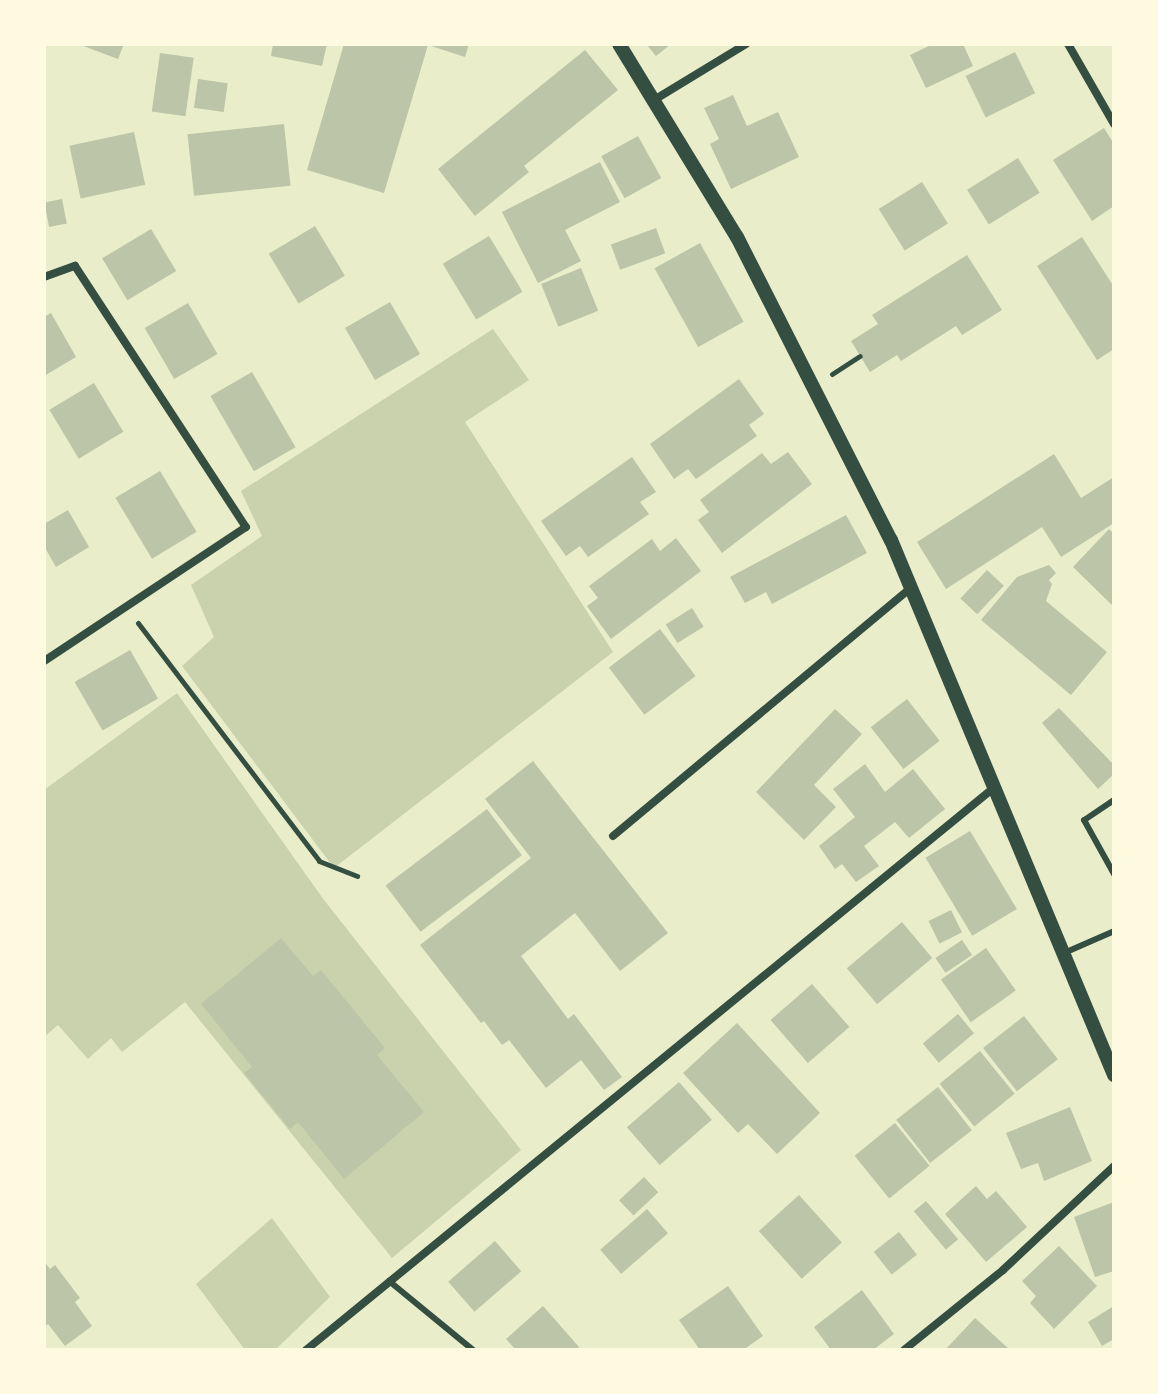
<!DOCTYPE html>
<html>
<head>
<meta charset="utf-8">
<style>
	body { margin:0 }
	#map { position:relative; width:1158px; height:1394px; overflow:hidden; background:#e9edc9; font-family:Signika,sans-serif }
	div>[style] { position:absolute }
	.green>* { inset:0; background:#cad2ad }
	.building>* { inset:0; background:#bcc5a7; transform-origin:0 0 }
	.path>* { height:5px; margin:-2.5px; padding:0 2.5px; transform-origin:2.5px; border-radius:2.5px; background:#344e41 }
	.service>* { height:6px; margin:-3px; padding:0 3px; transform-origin:3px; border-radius:3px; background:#344e41 }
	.minor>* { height:8px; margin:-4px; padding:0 4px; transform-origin:4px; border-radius:4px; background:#344e41 }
	.tertiary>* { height:14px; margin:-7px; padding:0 7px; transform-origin:7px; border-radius:7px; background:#344e41 }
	span { translate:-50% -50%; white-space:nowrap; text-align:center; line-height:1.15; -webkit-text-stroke:6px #fefae0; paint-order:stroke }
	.frame { position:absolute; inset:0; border:46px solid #fefae0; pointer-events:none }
</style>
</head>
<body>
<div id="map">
	<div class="green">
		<div style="clip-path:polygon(493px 329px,529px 380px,465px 422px,613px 652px,334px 868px,182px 666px,214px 637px,191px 585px,262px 536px,241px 491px)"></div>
		<div style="clip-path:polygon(177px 693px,324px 900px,521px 1150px,392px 1258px,185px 1002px,122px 1052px,111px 1038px,88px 1059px,58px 1025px,44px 1037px,44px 790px)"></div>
		<div style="clip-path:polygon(272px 1218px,330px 1297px,275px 1350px,245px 1350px,196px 1284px)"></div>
	</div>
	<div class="building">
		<div style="clip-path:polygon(78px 44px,124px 44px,118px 59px)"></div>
		<div style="clip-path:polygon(273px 44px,327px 44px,322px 66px,271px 56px)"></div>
		<div style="clip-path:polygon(344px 44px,469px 44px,465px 57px,428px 45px,384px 193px,307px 170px)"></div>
		<div style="clip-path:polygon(646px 44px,671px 44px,656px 56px)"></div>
		<div style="clip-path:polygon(933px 44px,963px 44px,973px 66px,926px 88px,910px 55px)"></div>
		<div style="clip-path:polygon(585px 50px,618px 90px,524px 166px,529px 172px,475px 216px,438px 169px)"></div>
		<div style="left:1015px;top:52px;width:46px;height:55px;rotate:64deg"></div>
		<div style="left:160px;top:53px;width:34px;height:59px;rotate:8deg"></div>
		<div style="left:198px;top:79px;width:30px;height:29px;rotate:8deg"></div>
		<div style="clip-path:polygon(733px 95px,747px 126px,778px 112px,799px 157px,731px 189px,710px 144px,719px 139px,704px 108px)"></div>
		<div style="left:284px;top:124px;width:62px;height:97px;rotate:84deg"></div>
		<div style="clip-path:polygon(1104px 128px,1114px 144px,1114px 206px,1092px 221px,1053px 160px)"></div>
		<div style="left:134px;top:132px;width:54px;height:66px;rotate:78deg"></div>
		<div style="left:638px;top:136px;width:48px;height:42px;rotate:61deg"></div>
		<div style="left:1018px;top:158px;width:41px;height:60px;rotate:58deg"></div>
		<div style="clip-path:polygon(600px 162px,620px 202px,565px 230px,581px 261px,538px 283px,502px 212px)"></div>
		<div style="left:922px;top:182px;width:49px;height:51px;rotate:58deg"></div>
		<div style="left:62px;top:199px;width:25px;height:18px;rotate:79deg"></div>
		<div style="left:315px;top:226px;width:58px;height:54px;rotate:59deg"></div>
		<div style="left:656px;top:228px;width:27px;height:48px;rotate:70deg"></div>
		<div style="left:151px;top:229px;width:49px;height:57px;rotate:59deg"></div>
		<div style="left:489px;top:236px;width:65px;height:54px;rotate:59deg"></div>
		<div style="clip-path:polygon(1082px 237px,1114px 287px,1114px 349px,1097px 360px,1037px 266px)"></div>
		<div style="left:700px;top:243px;width:90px;height:52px;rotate:61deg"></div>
		<div style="clip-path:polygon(967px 255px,1002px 310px,962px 335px,956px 326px,901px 361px,897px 355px,870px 372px,851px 341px,878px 324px,872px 315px)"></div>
		<div style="left:581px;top:268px;width:46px;height:43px;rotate:68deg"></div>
		<div style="left:390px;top:302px;width:60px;height:52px;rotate:60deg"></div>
		<div style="left:188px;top:303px;width:59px;height:50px;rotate:60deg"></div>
		<div style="clip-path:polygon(51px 313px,76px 357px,44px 376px,44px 317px)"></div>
		<div style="left:252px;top:372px;width:87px;height:48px;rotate:60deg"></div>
		<div style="clip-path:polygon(739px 379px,764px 414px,749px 425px,757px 436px,696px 479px,688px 469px,674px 479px,650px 444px)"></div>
		<div style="left:94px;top:383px;width:57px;height:52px;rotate:59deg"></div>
		<div style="clip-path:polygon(788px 452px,812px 484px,722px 553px,698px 520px,709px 512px,700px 500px,762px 453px,771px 464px)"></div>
		<div style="clip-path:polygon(1054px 454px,1081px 498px,1114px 477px,1114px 523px,1061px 557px,1042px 527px,946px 589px,917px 542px)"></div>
		<div style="clip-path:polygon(632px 457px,656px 492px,640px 502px,649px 514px,588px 557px,580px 546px,566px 556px,541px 521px)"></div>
		<div style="left:160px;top:471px;width:71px;height:52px;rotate:59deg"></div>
		<div style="clip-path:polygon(68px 510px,89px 547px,56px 567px,44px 546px,44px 524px)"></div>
		<div style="clip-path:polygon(846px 515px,867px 553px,772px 604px,766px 592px,745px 603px,730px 577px)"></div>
		<div style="clip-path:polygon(1109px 529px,1114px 534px,1114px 607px,1073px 567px)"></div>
		<div style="clip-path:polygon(676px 538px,701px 571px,611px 639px,587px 606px,598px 598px,589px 586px,652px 539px,660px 551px)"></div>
		<div style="clip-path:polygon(1049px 565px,1056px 573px,1049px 580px,1052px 584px,1046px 601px,1107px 652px,1071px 695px,981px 620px,1017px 577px)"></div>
		<div style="left:987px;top:570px;width:23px;height:39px;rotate:43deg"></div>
		<div style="left:692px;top:608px;width:22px;height:31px;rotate:58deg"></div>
		<div style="left:660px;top:629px;width:59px;height:64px;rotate:53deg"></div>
		<div style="left:130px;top:650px;width:56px;height:64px;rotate:60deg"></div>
		<div style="left:907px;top:699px;width:53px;height:46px;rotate:52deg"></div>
		<div style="clip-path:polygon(1059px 708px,1114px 765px,1114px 774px,1098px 789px,1042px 723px)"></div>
		<div style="clip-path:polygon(835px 709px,862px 734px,814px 785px,836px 807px,804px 840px,756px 792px)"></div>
		<div style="clip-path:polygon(533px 761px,668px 933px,620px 971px,575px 913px,521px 956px,568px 1019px,574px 1014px,622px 1077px,604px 1090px,581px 1060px,546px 1088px,509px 1040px,502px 1045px,484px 1021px,481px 1023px,420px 945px,531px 858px,485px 799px)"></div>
		<div style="clip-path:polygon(865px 764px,885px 792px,913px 769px,945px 809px,909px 838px,895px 822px,864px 846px,879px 866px,856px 882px,842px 864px,835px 869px,819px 846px,855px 817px,833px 789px)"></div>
		<div style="left:487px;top:809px;width:58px;height:127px;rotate:53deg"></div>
		<div style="left:970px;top:831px;width:91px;height:52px;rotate:59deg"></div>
		<div style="left:951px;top:910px;width:25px;height:25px;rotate:64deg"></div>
		<div style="left:902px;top:922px;width:47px;height:72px;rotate:50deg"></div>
		<div style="clip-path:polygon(281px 938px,313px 976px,321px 970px,385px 1048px,377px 1055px,424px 1112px,344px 1179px,298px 1122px,290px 1129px,244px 1073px,252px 1067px,201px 1004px)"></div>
		<div style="left:962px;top:940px;width:18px;height:32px;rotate:56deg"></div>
		<div style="left:986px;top:948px;width:52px;height:55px;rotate:55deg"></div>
		<div style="left:812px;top:984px;width:57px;height:55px;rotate:49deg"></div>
		<div style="left:958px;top:1014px;width:25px;height:46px;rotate:50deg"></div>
		<div style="left:1024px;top:1016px;width:55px;height:52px;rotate:52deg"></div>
		<div style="clip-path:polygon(737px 1023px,820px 1113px,777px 1154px,748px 1124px,738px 1133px,683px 1073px)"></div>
		<div style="left:980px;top:1051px;width:55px;height:52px;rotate:51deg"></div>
		<div style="left:679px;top:1082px;width:50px;height:69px;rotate:49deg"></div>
		<div style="left:938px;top:1087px;width:55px;height:53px;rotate:52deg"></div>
		<div style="clip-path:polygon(1070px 1107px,1092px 1161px,1044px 1181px,1038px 1163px,1021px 1169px,1006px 1133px)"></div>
		<div style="left:895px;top:1123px;width:55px;height:52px;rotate:51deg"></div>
		<div style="left:644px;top:1177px;width:21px;height:34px;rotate:47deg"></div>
		<div style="clip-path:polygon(976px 1186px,987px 1199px,996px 1191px,1027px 1227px,986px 1262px,945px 1214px)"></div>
		<div style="left:799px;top:1195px;width:64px;height:54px;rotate:48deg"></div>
		<div style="left:926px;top:1201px;width:50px;height:16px;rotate:50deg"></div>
		<div style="clip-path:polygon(1114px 1202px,1114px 1271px,1095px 1277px,1074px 1217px)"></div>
		<div style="left:647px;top:1209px;width:32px;height:62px;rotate:49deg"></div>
		<div style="left:899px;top:1232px;width:29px;height:32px;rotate:52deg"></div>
		<div style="left:495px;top:1241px;width:40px;height:62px;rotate:49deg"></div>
		<div style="clip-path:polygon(1059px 1246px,1097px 1286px,1054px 1329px,1030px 1303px,1036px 1296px,1022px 1281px)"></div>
		<div style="clip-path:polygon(44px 1261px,50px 1269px,55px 1265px,80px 1298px,75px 1302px,92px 1326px,65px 1346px,48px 1324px,44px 1327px)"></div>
		<div style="clip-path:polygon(728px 1286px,763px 1336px,743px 1350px,700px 1350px,679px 1320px)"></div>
		<div style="clip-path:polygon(862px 1290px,894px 1334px,873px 1350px,831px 1350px,814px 1327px)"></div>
		<div style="clip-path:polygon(543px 1306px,579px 1347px,576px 1350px,516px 1350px,506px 1339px)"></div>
		<div style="clip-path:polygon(1114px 1306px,1114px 1339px,1102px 1346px,1088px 1322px)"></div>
		<div style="clip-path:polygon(975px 1318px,1010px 1350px,945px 1350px)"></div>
	</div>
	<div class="path">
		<div style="left:832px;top:374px;width:33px;rotate:-33deg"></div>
		<div style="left:138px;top:623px;width:299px;rotate:52.7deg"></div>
		<div style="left:319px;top:861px;width:41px;rotate:21.5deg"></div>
	</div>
	<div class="service">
		<div style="left:1114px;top:800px;width:36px;rotate:146deg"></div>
		<div style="left:1084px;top:820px;width:62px;rotate:60.9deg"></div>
		<div style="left:1064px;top:953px;width:55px;rotate:-23.7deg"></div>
		<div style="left:389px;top:1281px;width:109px;rotate:39.4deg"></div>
	</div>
	<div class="minor">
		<div style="left:1068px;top:44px;width:92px;rotate:60.1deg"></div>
		<div style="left:654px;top:100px;width:108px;rotate:-31.3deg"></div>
		<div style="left:44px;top:277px;width:33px;rotate:-20deg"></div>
		<div style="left:75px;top:266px;width:312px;rotate:56.8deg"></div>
		<div style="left:246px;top:527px;width:242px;rotate:146.4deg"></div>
		<div style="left:613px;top:836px;width:389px;rotate:-39.8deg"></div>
		<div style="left:306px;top:1350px;width:891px;rotate:-39.26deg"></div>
		<div style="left:904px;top:1350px;width:127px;rotate:-38.9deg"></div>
		<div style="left:1003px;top:1270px;width:152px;rotate:-43.1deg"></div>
	</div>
	<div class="tertiary">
		<div style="left:619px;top:44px;width:226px;rotate:58.6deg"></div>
		<div style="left:737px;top:237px;width:340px;rotate:63.1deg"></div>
		<div style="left:891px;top:540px;width:580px;rotate:67.37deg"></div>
	</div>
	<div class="frame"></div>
</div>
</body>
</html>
